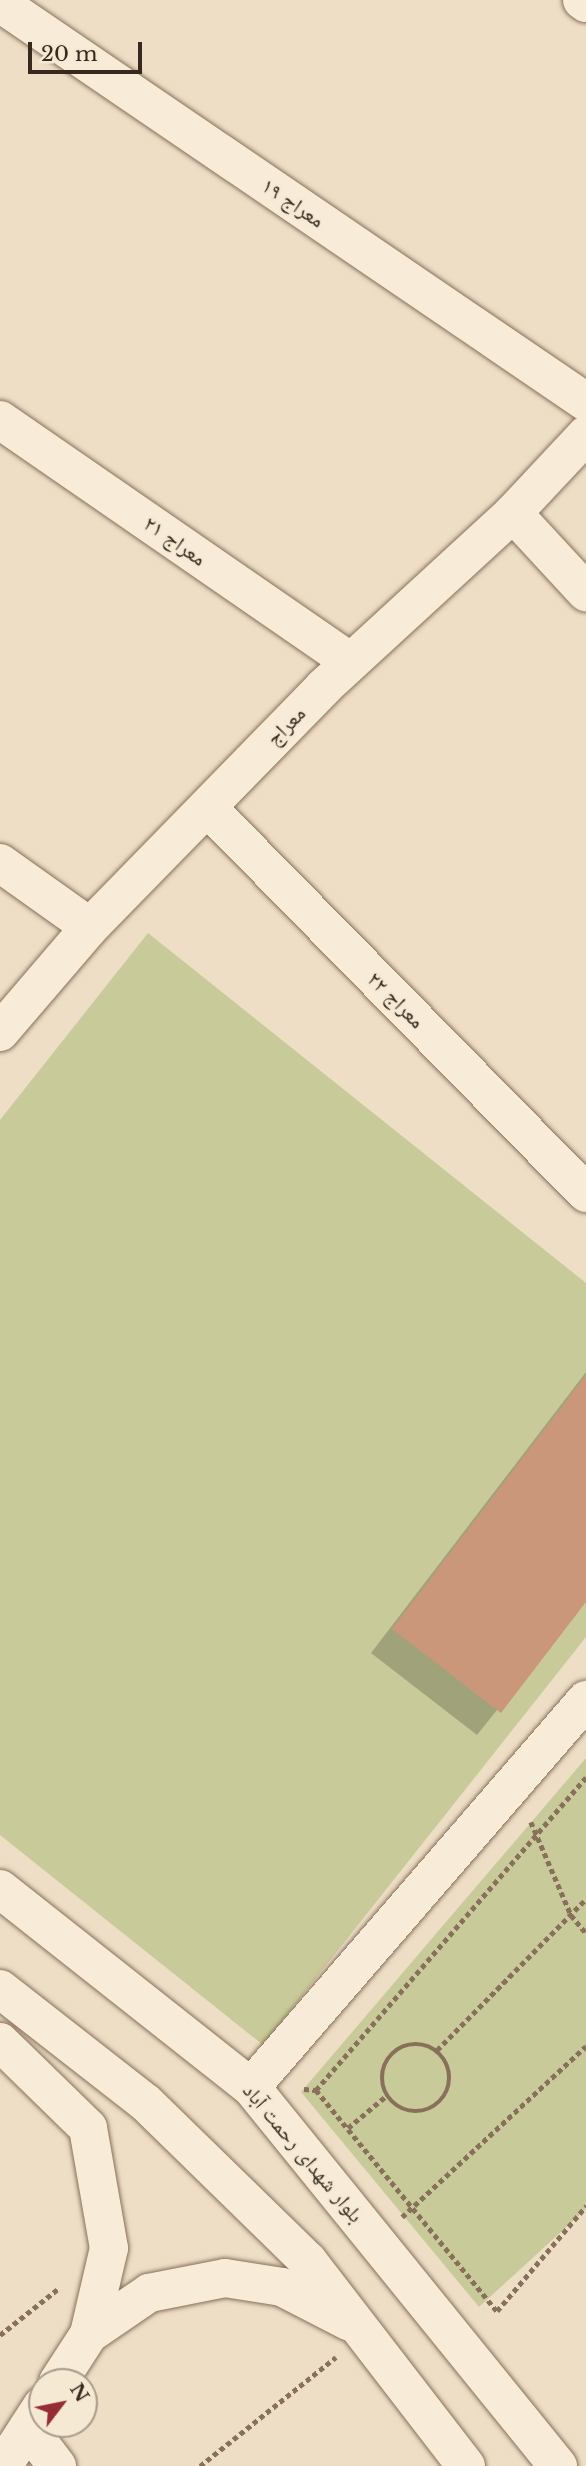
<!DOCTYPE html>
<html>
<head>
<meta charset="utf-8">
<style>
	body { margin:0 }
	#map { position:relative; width:586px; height:2466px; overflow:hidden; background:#eddec5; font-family:"Libre Baskerville","Noto Naskh Arabic",serif }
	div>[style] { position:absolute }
	.green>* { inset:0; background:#c8cb99 }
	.shadow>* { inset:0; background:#0003 }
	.building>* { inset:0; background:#ca977b }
	.path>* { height:4.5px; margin-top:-2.25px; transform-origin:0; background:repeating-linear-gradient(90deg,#88705b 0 5px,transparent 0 8.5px) }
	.path>.ring { margin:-2.25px; padding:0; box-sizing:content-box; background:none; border:4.5px solid #88705b; border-radius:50% }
	.roads { filter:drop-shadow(0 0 2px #88705b) drop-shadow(0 0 2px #88705b) }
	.minor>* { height:38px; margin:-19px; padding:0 19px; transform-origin:19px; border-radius:19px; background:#f8ecd8 }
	span { translate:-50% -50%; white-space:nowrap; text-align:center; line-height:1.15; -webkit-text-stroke:5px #f5e9d4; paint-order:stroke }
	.street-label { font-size:21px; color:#38291f }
	.north { position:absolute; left:28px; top:2368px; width:70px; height:70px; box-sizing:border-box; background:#f5e9d4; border:2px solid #a99c8c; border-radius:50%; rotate:58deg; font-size:19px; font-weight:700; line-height:28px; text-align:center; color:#38291f }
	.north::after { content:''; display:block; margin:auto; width:24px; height:32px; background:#952d34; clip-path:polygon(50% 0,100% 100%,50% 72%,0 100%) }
	.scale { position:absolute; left:28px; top:42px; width:114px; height:32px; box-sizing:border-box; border:4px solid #38291f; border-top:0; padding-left:9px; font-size:21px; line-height:24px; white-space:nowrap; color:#38291f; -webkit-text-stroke:5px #f5e9d4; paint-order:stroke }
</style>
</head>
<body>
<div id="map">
	<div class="green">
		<div style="clip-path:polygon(148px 933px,586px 1283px,586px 1637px,263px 2045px,0 1835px,0 1120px)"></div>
		<div style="clip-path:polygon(586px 1758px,586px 2209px,479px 2307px,301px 2092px)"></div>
	</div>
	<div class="shadow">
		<div style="clip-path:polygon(586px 1372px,586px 1599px,477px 1735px,371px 1653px)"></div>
	</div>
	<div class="building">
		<div style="clip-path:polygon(586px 1375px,586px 1602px,501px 1713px,392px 1629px)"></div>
	</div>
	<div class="path">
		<div style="left:531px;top:1822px;width:101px;rotate:66.7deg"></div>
		<div style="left:571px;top:1915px;width:23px;rotate:50deg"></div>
		<div class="ring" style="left:382px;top:2044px;width:63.5px;height:63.5px"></div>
		<div style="left:437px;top:2050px;width:212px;rotate:-45.4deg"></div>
		<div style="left:304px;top:2089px;width:12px;rotate:5deg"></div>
		<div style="left:316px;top:2090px;width:286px;rotate:50.7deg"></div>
		<div style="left:497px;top:2311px;width:138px;rotate:-49.7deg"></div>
		<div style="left:316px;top:2090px;width:413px;rotate:-49.2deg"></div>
		<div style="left:348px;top:2128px;width:50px;rotate:-40.1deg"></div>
		<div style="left:402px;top:2217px;width:251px;rotate:-42.9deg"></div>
		<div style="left:0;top:2335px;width:75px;rotate:-38.5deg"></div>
		<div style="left:200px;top:2466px;width:174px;rotate:-38.7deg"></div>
	</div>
	<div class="roads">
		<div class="minor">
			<div style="left:582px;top:0;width:5px;rotate:37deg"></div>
			<div style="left:0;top:3px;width:709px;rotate:34.25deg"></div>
			<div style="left:0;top:420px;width:425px;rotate:34.6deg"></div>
			<div style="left:513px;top:513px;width:108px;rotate:47.3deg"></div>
			<div style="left:207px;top:807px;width:541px;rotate:45.52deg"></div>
			<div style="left:0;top:863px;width:110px;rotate:35.4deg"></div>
			<div style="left:0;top:1032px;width:138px;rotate:-49.4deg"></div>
			<div style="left:90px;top:927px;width:335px;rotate:-45.7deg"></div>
			<div style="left:324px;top:687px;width:257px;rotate:-42.6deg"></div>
			<div style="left:513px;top:513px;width:107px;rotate:-46.9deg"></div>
			<div style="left:0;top:1889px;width:320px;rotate:38.3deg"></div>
			<div style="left:251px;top:2087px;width:488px;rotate:51deg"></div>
			<div style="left:0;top:1989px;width:185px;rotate:38deg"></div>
			<div style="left:146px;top:2103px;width:226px;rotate:44.3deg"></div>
			<div style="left:308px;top:2261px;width:259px;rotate:52.4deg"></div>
			<div style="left:0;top:2042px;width:123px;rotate:44.3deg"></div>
			<div style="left:88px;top:2128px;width:122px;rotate:80.1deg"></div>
			<div style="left:109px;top:2248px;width:88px;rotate:103.1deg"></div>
			<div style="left:89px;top:2334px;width:57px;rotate:122.9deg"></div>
			<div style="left:251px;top:2087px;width:512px;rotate:-49.12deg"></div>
			<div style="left:89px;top:2334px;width:73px;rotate:-34.3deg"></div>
			<div style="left:149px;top:2293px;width:77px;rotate:-11.2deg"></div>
			<div style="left:225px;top:2278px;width:58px;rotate:9deg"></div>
			<div style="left:282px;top:2287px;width:76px;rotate:27.2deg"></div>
			<div style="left:28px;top:2428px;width:48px;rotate:52.7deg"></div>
			<div style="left:3px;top:2466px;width:72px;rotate:-57deg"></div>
		</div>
	</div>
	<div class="street-label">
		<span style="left:293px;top:203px;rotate:34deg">معراج ۱۹</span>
		<span style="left:175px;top:541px;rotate:35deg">معراج ۲۱</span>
		<span style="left:286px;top:726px;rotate:-46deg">معراج</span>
		<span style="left:396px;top:1000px;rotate:45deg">معراج ۲۲</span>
		<span style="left:303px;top:2153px;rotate:50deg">بلوار شهدای رحمت آباد</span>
	</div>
	<div class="north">N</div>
	<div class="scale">20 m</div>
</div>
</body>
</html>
